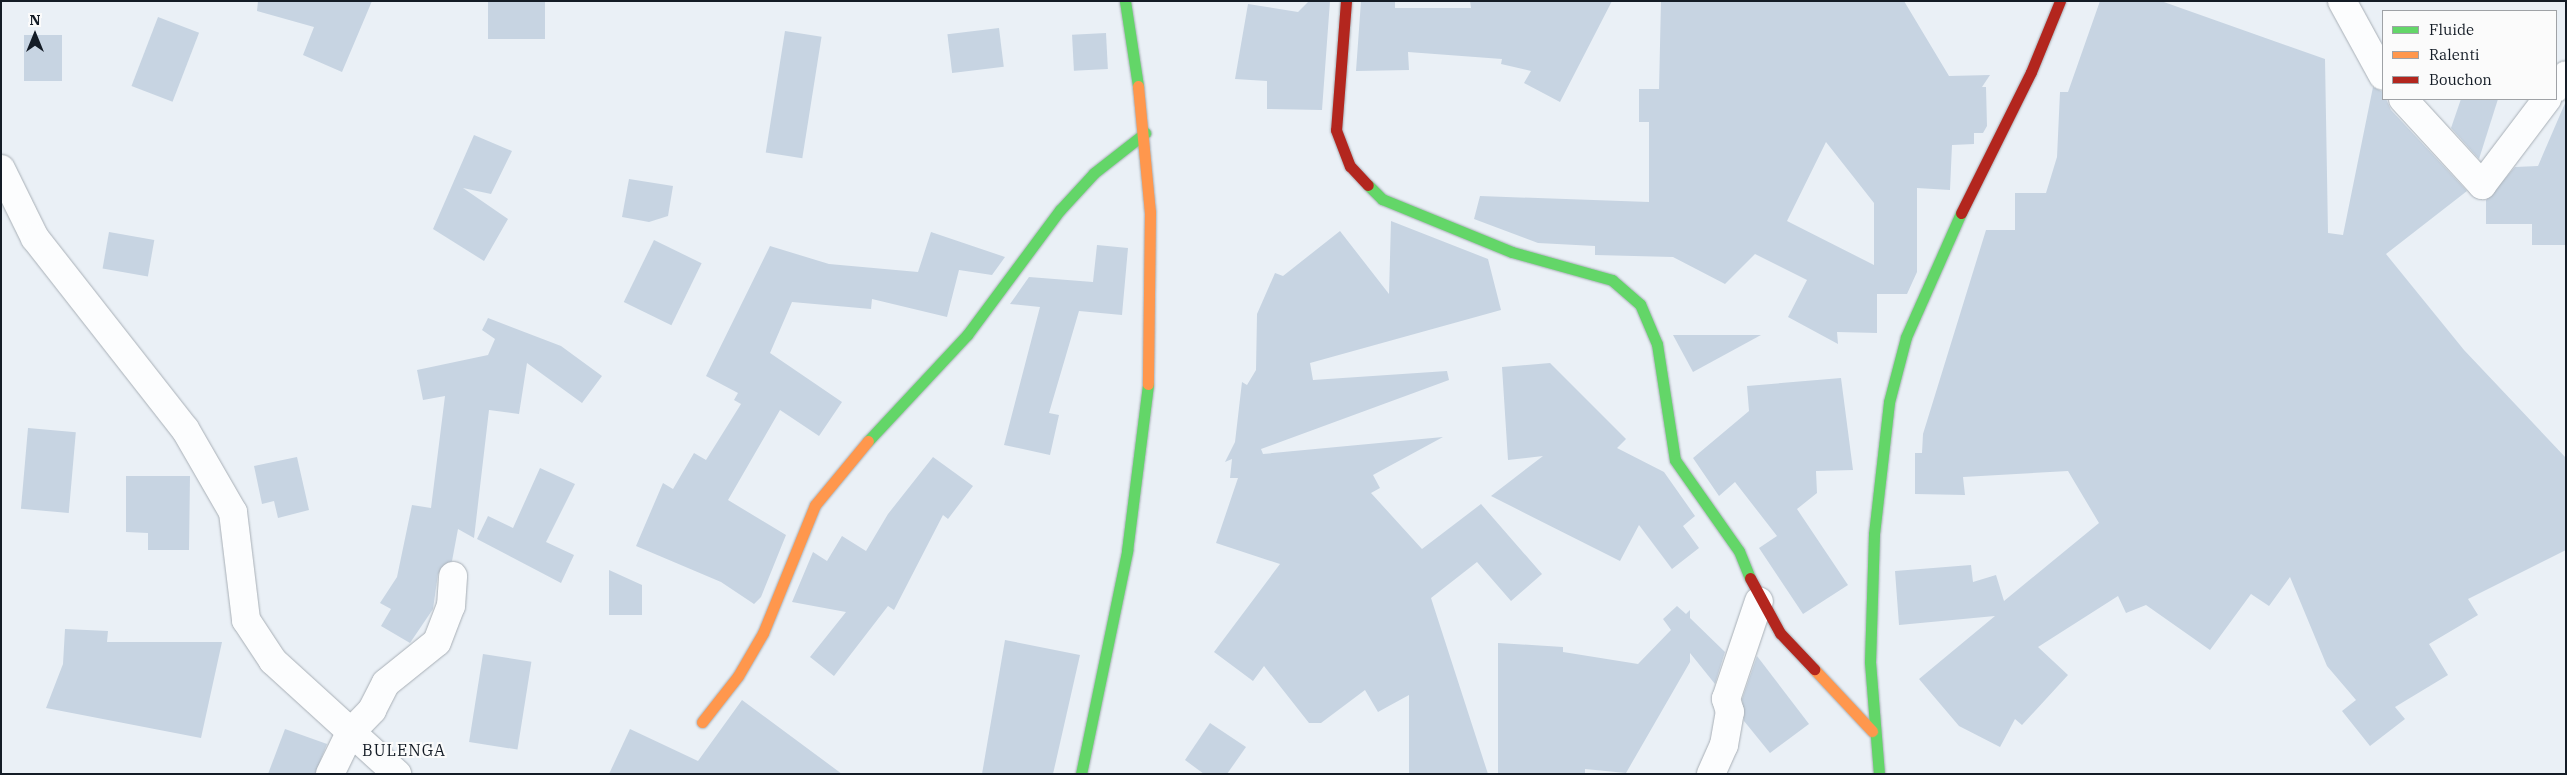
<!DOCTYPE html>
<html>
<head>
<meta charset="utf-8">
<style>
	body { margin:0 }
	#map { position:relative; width:2567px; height:775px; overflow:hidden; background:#eaf0f6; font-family:"IBM Plex Serif",serif }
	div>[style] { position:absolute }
	.building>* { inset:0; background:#c7d4e2; transform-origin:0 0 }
	.roads { filter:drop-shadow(0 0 1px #a8afb6) drop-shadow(0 0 1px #a8afb6) }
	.street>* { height:28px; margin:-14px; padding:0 14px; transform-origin:14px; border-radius:14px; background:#fcfdfe }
	.fast>* { height:11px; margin:-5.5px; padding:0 5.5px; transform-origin:5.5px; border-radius:5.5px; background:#63d668 }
	.slow>* { height:11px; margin:-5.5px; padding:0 5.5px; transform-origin:5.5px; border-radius:5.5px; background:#ff974d }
	.jam>* { height:11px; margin:-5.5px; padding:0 5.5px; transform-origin:5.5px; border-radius:5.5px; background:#b3261e }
	span { translate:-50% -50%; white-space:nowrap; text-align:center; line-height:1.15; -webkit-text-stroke:4px #fbfbfb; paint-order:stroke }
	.quarter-label { font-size:16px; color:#141c26; letter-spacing:1px }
	.frame { position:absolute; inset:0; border:2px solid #141c26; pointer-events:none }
	.legend { position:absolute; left:2382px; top:10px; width:175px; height:90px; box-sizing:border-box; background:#fbfbfb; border:1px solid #9fa2a6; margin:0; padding:6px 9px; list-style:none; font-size:15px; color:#141c26 }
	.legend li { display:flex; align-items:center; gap:10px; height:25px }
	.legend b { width:25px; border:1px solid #9fa2a6 }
	.north { position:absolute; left:10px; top:10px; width:50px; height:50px; -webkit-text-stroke:4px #fbfbfb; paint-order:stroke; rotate:0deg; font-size:14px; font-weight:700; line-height:20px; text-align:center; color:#141c26 }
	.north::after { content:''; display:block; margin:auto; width:18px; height:22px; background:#141c26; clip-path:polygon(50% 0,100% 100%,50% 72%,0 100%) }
</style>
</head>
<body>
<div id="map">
	<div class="building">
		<div style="clip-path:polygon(258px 1px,372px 1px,342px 72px,303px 55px,314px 27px,257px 11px)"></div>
		<div style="left:488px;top:1px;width:57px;height:38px"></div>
		<div style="clip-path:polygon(1309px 1px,1330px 1px,1322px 110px,1267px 109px,1267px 81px,1235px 79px,1248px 4px,1298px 12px)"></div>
		<div style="clip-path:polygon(1361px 1px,1395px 1px,1395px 8px,1471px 8px,1470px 1px,1612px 1px,1560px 102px,1524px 83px,1531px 71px,1501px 64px,1502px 59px,1408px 52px,1409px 70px,1356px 71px)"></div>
		<div style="clip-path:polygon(evenodd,1661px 1px,1904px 1px,1949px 76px,1990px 75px,1982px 87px,1986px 87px,1987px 126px,1983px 133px,1974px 133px,1974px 144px,1952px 145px,1950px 190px,1917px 188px,1917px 272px,1907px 294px,1877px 294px,1877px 333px,1837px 332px,1838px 344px,1788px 317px,1807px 280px,1755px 254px,1725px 284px,1673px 257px,1595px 255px,1595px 246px,1538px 243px,1474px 219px,1480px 196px,1649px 202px,1649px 122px,1639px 122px,1639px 89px,1659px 89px,1661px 1px,1826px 142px,1874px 203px,1874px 265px,1787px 221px,1826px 142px)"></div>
		<div style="clip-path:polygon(2100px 1px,2161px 1px,2325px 59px,2328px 233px,2343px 235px,2373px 87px,2383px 92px,2391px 110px,2467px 191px,2386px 254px,2464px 350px,2566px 458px,2566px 550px,2468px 599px,2478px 615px,2429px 644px,2448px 675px,2395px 707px,2405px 719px,2370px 746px,2342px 711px,2356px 700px,2327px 666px,2290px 577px,2269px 606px,2251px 594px,2210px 650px,2146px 605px,2126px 613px,2118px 596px,2038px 647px,2068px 675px,2022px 725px,2015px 719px,2000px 747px,1959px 726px,1919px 679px,1995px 616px,1899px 625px,1895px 571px,1971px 565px,1973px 582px,1996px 575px,2004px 601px,2099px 523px,2068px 471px,1963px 477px,1965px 495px,1915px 494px,1915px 453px,1922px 453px,1923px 434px,1986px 230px,2015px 230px,2015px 193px,2046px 193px,2057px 157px,2060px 92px,2068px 92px)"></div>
		<div style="left:158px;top:17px;width:44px;height:74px;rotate:21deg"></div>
		<div style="left:999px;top:28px;width:39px;height:52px;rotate:83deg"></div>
		<div style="left:785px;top:31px;width:37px;height:123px;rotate:9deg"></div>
		<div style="left:1106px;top:33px;width:36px;height:34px;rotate:87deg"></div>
		<div style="left:24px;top:35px;width:38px;height:46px"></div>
		<div style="clip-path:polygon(2461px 99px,2498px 99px,2479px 159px,2451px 128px)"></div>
		<div style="clip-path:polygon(2566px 101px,2566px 245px,2532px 245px,2532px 224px,2486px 224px,2486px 200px,2515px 167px,2538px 166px)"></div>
		<div style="clip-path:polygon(474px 135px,512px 151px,491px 194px,463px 188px,508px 219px,484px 261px,433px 229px)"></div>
		<div style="clip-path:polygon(629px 179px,673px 186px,668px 216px,649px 222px,622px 217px)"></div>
		<div style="clip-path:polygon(1391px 221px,1488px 259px,1501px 310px,1310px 363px,1313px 380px,1447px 371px,1449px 380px,1261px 449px,1263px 454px,1443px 437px,1373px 475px,1380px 488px,1371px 493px,1422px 549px,1481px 504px,1542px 574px,1511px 601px,1477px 562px,1431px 598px,1488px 774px,1409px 774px,1409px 695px,1378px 712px,1365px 690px,1321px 723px,1309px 723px,1264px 666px,1253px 681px,1214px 652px,1280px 564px,1216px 543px,1238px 478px,1230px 478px,1232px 459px,1225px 462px,1235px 442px,1242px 382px,1247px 385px,1256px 370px,1257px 314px,1275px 273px,1283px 276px,1340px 231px,1389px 294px)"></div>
		<div style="left:109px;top:232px;width:46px;height:37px;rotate:10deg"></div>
		<div style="clip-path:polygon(931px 232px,1005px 257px,992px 275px,959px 270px,947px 317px,872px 299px,871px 309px,792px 302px,770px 353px,842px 402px,819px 436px,780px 410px,728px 500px,786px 535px,761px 597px,754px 604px,721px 582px,636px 546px,663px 483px,673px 489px,694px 453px,706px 460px,741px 404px,734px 400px,738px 393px,706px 376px,770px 246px,829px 264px,918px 272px)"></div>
		<div style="left:654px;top:240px;width:53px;height:69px;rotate:26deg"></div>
		<div style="clip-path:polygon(1097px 245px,1128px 248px,1122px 315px,1079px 311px,1049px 413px,1059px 415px,1050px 455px,1004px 445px,1040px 307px,1010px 304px,1029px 277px,1093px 282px)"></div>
		<div style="clip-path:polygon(488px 318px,561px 346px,602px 376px,582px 403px,527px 363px,519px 414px,489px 410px,474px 538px,458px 529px,452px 561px,438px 574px,433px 609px,410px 643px,381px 626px,391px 609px,380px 603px,397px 577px,412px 505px,431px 508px,445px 396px,423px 400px,417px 370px,488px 355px,495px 339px,482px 330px)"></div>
		<div style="clip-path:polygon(1673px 335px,1761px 335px,1693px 372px)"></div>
		<div style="clip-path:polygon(1550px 363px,1626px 439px,1617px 448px,1664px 472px,1695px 516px,1683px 526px,1699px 548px,1672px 569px,1639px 525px,1620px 561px,1491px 496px,1543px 456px,1508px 460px,1502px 367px)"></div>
		<div style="clip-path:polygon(1841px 378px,1853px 470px,1816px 471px,1817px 493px,1797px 509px,1848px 585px,1803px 614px,1759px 548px,1777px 536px,1735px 482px,1719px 496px,1693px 458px,1749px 411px,1747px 386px)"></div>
		<div style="left:28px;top:428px;width:48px;height:81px;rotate:5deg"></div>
		<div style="clip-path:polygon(297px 457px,309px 510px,278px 518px,274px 501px,262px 504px,254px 466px)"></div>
		<div style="clip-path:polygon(933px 457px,973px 486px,948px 519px,943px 515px,894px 610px,888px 606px,834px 676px,810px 657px,846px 612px,792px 602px,813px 552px,827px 561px,842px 536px,866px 551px,888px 514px)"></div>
		<div style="clip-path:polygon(540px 468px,575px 484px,546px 542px,574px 555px,561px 583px,477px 539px,488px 516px,513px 528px)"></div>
		<div style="clip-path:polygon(126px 476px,190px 476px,189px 550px,148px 550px,148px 533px,126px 532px)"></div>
		<div style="clip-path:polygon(609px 570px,642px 585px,642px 615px,609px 615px)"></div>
		<div style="clip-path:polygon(1677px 606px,1686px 614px,1690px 610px,1690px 618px,1725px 652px,1715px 684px,1690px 653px,1690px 662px,1626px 773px,1585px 769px,1585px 774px,1498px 774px,1498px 643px,1563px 647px,1563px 652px,1638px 664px,1671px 630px,1663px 619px)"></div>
		<div style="clip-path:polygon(65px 629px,108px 631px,107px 642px,222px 642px,201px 738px,46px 708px,63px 664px)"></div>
		<div style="clip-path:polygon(1005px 640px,1080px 655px,1053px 774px,982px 774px)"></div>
		<div style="left:483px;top:654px;width:49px;height:89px;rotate:9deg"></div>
		<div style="clip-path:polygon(1757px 656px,1809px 724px,1770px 753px,1744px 721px,1742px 699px)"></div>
		<div style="clip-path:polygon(742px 700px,842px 774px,609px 774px,630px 729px,698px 761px)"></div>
		<div style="clip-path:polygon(1210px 723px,1246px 747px,1227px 774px,1204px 774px,1185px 760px)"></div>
		<div style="clip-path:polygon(285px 729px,327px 744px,315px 774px,268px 774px)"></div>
	</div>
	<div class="roads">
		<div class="street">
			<div style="left:2342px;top:1px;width:85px;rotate:61.3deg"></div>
			<div style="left:2556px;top:88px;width:16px;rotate:-52deg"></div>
			<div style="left:2403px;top:99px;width:117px;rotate:47.4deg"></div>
			<div style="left:2482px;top:185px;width:108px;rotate:-52.9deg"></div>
			<div style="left:1px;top:169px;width:77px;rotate:63.8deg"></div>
			<div style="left:35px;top:238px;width:243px;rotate:51.9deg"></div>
			<div style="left:185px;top:429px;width:96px;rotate:60deg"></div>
			<div style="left:233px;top:512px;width:109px;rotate:83.1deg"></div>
			<div style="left:246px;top:620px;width:49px;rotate:56.6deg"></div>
			<div style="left:273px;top:661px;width:168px;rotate:42.3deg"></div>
			<div style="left:330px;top:774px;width:46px;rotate:-64deg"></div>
			<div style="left:350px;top:733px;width:32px;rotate:-46deg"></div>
			<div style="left:372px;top:710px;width:30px;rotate:-63deg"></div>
			<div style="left:386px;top:683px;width:65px;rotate:-38.8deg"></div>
			<div style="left:437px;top:642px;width:39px;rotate:-69deg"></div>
			<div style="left:451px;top:606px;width:30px;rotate:-86deg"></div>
			<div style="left:1711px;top:774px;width:32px;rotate:-66deg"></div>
			<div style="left:1724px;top:745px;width:34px;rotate:-80deg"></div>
			<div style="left:1730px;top:712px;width:14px;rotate:-107deg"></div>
			<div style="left:1726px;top:699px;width:103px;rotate:-71.4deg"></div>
		</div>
		<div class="fast">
			<div style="left:1125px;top:1px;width:86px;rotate:81.3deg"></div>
			<div style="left:1368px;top:185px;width:20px;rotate:45deg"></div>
			<div style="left:1382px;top:199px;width:140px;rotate:22.2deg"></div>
			<div style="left:1512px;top:252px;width:104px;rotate:15.6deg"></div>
			<div style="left:1612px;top:280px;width:37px;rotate:41deg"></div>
			<div style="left:1640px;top:304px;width:43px;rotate:67deg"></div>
			<div style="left:1657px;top:344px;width:117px;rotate:81.2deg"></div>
			<div style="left:1675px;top:460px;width:111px;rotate:54.9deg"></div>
			<div style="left:1739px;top:551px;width:29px;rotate:68deg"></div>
			<div style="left:868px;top:441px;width:145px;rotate:-47deg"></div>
			<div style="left:967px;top:335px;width:156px;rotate:-53.4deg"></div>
			<div style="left:1060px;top:210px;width:50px;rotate:-47.4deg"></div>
			<div style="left:1094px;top:173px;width:65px;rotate:-38.1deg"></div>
			<div style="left:1081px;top:774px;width:228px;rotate:-78.3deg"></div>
			<div style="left:1127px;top:551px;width:168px;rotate:-82.8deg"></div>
			<div style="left:1879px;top:774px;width:112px;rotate:-94.6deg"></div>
			<div style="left:1870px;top:662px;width:128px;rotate:-88.2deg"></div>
			<div style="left:1874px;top:534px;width:133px;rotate:-83.5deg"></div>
			<div style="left:1889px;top:402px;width:67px;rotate:-75.3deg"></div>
			<div style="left:1906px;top:337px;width:136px;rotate:-66.1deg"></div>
		</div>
		<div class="slow">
			<div style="left:1138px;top:86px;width:127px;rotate:84.6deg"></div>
			<div style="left:1150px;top:212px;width:172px;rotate:90.7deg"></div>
			<div style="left:1814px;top:669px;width:85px;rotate:46.9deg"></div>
			<div style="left:702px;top:722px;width:58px;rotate:-52deg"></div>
			<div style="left:738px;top:676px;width:50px;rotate:-59.8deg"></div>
			<div style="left:763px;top:633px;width:138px;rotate:-67.9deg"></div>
			<div style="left:815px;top:505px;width:83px;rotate:-50.4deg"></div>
		</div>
		<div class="jam">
			<div style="left:1346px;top:1px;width:129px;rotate:94.4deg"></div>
			<div style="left:1336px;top:130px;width:39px;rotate:69deg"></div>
			<div style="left:1350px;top:166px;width:26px;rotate:47deg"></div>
			<div style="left:1961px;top:213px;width:157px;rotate:-63.6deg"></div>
			<div style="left:2031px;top:72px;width:77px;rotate:-67.8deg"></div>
			<div style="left:1750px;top:578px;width:63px;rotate:61.4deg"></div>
			<div style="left:1780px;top:633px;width:50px;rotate:46.6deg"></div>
		</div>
	</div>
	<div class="quarter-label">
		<span style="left:404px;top:750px">BULENGA</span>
	</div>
	<div class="frame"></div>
	<ul class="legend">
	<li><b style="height:6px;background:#63d668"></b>Fluide</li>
	<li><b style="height:6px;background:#ff974d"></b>Ralenti</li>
	<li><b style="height:6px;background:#b3261e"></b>Bouchon</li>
	</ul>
	<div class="north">N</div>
</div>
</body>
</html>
